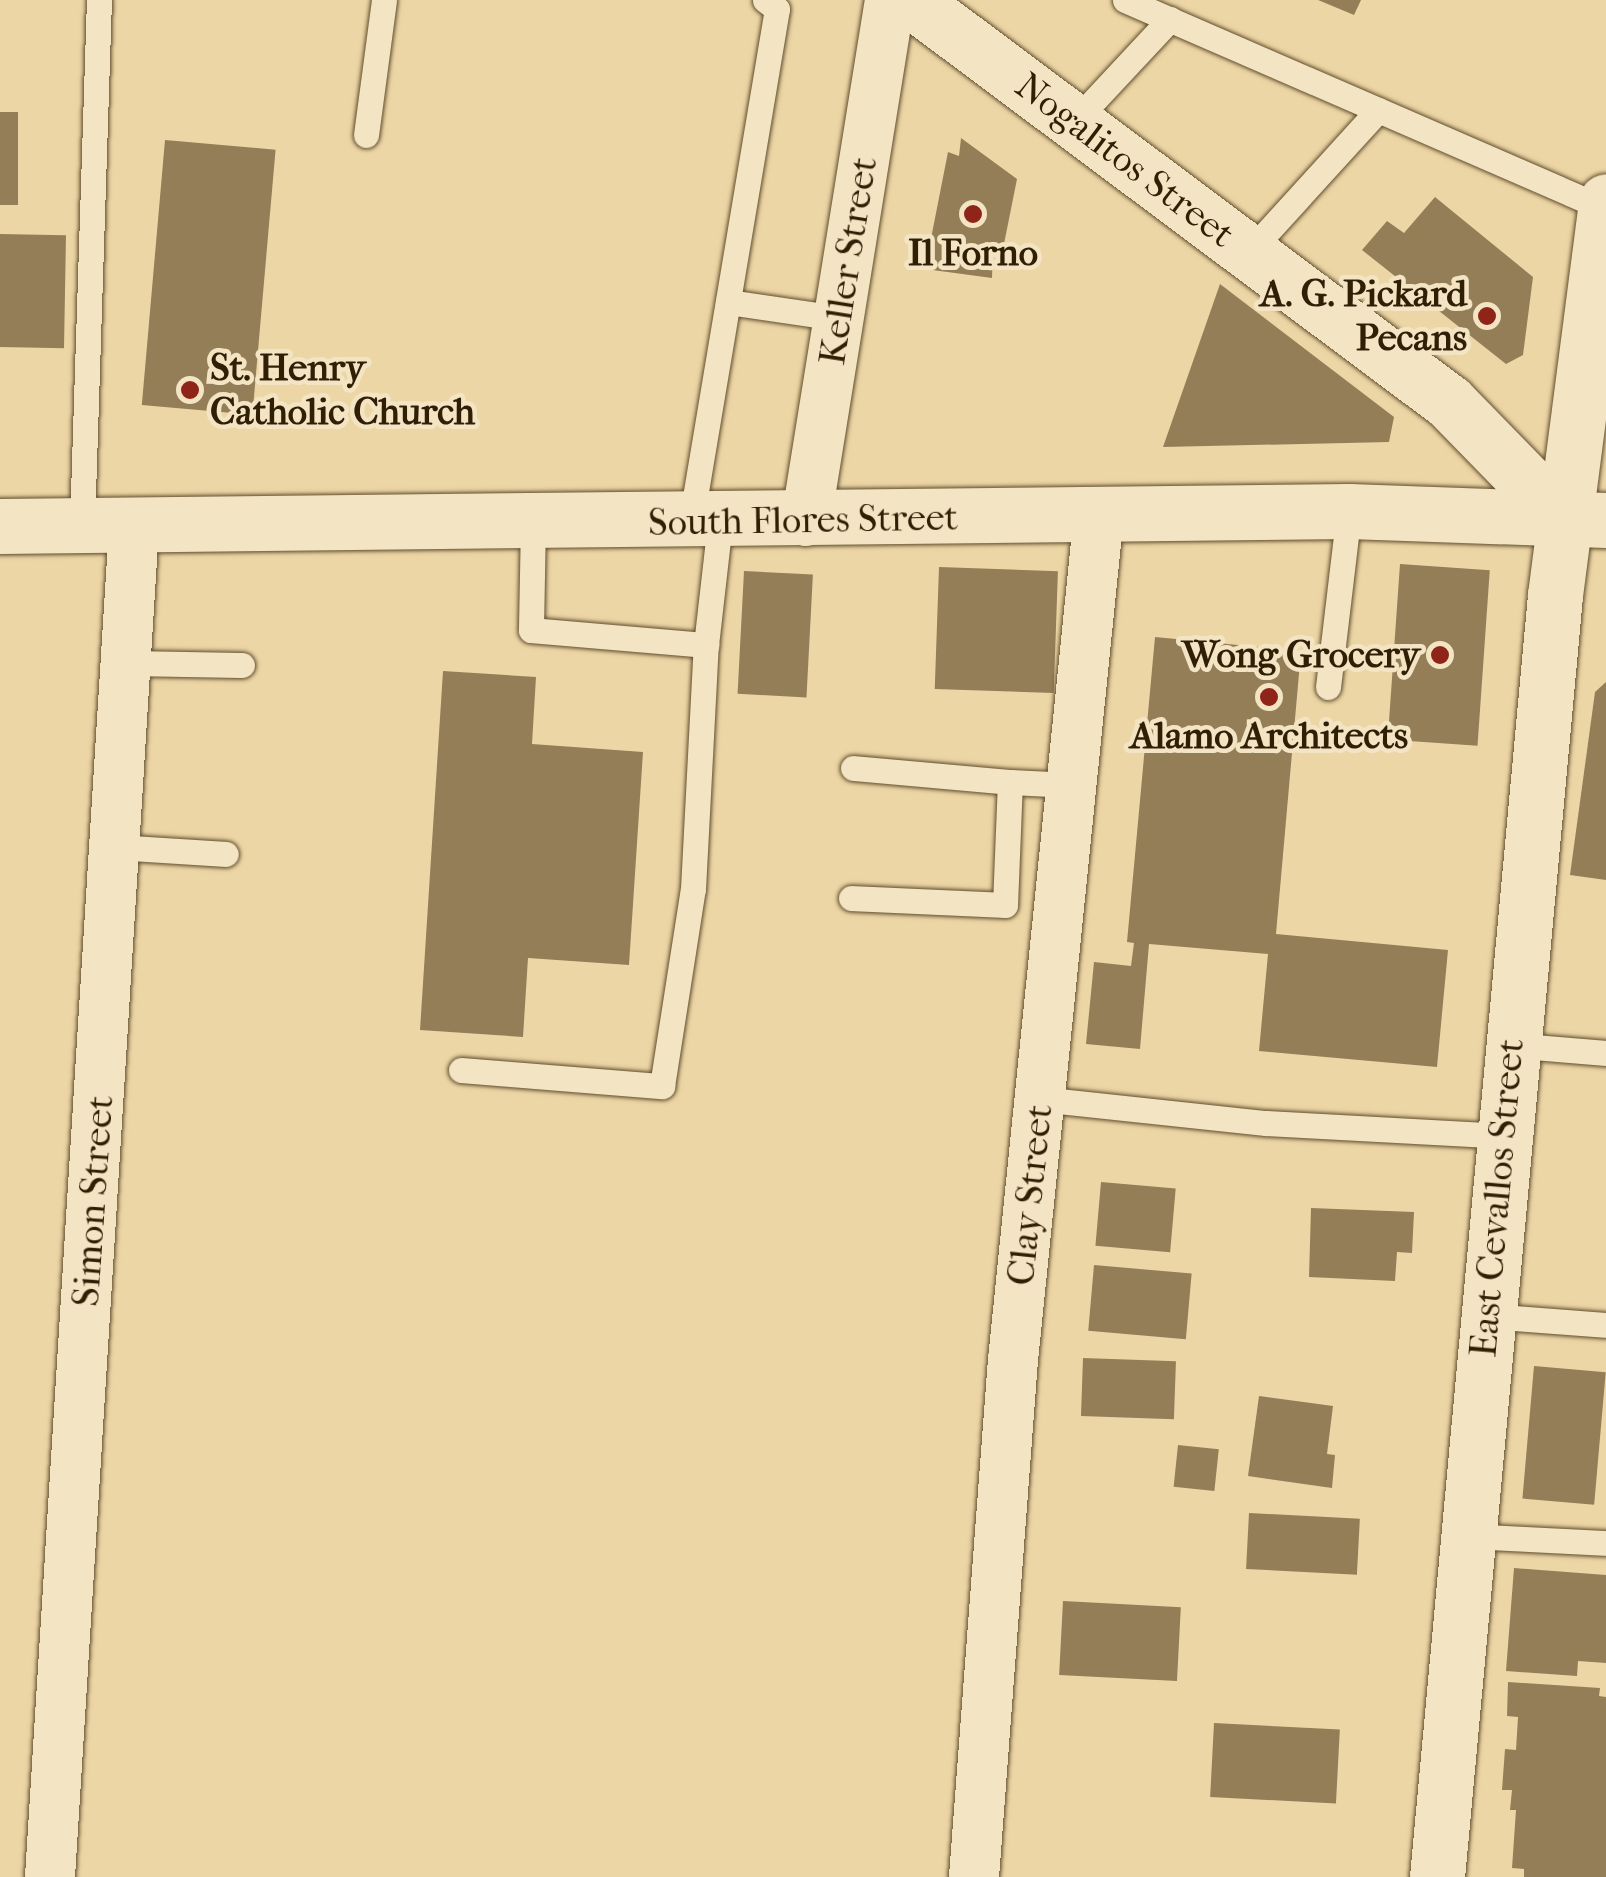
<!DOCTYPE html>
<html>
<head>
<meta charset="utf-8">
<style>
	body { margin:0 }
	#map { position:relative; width:1606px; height:1877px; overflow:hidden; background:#edd6a5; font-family:"IM FELL French Canon",serif }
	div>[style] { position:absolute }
	.building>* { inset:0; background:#937e58; transform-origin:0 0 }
	.roads { filter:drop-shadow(0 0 2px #604d2d) drop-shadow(0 0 2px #604d2d) }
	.lane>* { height:25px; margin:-12.5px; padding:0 12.5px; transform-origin:12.5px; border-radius:12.5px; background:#f3e4c4 }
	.street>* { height:50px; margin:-25px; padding:0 25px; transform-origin:25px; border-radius:25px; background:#f3e4c4 }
	.secondary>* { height:55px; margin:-27.5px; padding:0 27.5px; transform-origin:27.5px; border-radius:27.5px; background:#f3e4c4 }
	.dots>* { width:28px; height:28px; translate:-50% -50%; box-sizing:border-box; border:5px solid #f3e4c4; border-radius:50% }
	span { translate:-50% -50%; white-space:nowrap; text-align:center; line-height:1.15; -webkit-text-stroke:9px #f3e4c4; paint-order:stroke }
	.street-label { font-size:38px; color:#311f05 }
	.poi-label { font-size:38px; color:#311f05; font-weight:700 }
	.right { translate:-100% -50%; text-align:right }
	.left { translate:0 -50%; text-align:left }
</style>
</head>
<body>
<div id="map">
	<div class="building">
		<div style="clip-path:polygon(1318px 0,1361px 0,1354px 15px)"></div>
		<div style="left:0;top:112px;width:18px;height:93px"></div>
		<div style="clip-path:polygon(961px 138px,1017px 179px,1003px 249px,993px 248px,992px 278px,925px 269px,948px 152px,959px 156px)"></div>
		<div style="left:165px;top:140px;width:111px;height:266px;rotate:5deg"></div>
		<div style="clip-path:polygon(1435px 197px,1533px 277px,1523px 355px,1506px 364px,1362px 250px,1387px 221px,1404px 233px)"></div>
		<div style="left:0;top:234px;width:66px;height:113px;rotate:1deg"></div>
		<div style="clip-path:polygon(1220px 284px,1394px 417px,1389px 442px,1163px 447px)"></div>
		<div style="left:1400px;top:564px;width:90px;height:176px;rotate:4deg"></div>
		<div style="left:939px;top:567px;width:119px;height:122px;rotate:2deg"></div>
		<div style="left:744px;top:571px;width:69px;height:123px;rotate:3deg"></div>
		<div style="clip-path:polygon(1155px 637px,1301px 651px,1276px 934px,1448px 950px,1437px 1067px,1259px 1051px,1268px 954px,1149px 944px,1140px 1049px,1086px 1044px,1094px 962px,1131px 966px,1134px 943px,1127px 942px)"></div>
		<div style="clip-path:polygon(443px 671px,536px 677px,532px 744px,643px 752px,629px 965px,528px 958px,523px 1037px,420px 1030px)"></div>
		<div style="clip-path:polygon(1606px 682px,1606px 880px,1570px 875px,1595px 692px)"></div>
		<div style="left:1101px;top:1182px;width:75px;height:64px;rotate:5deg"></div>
		<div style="clip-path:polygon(1311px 1208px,1414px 1212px,1412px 1253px,1397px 1252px,1395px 1281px,1309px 1277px)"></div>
		<div style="left:1094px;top:1265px;width:98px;height:66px;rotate:5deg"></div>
		<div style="left:1083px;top:1358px;width:93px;height:58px;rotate:2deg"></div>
		<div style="left:1534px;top:1366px;width:72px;height:133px;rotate:5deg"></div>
		<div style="clip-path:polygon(1259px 1396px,1333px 1406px,1327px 1454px,1335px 1455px,1332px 1488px,1248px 1476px)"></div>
		<div style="left:1178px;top:1445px;width:41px;height:42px;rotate:6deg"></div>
		<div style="left:1249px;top:1513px;width:111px;height:56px;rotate:3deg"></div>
		<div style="clip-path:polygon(1514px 1568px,1606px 1575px,1606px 1663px,1578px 1661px,1577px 1676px,1506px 1671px)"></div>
		<div style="left:1063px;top:1601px;width:118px;height:74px;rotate:3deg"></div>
		<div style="clip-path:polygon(1508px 1682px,1600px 1688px,1599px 1696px,1606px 1697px,1606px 1877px,1524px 1877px,1524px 1869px,1512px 1868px,1516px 1810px,1510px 1810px,1512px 1790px,1502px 1790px,1505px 1749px,1516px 1750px,1518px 1717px,1507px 1716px)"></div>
		<div style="left:1214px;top:1723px;width:126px;height:74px;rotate:3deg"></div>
	</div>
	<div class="roads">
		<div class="lane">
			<div style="left:1125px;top:0;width:524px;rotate:23.49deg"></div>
			<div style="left:1074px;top:122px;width:141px;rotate:-47deg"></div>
			<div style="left:366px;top:135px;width:136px;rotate:-82.4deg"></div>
			<div style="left:1249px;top:252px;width:192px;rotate:-47.7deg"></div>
			<div style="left:728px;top:302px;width:111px;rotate:8.3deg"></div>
			<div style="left:691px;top:521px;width:519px;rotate:-80.47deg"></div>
			<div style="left:777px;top:9px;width:15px;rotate:-143deg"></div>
			<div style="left:533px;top:523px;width:107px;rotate:91.1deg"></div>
			<div style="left:531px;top:630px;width:176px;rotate:4.9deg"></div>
			<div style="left:706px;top:645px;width:124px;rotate:-83.5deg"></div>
			<div style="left:82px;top:525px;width:525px;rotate:-88.15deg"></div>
			<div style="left:128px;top:663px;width:114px;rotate:1deg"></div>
			<div style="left:1328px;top:687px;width:177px;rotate:-83.2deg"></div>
			<div style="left:853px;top:768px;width:158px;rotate:5.1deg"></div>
			<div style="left:116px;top:847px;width:110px;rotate:3.6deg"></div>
			<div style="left:851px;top:898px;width:154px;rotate:2.6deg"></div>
			<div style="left:1005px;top:905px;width:123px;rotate:-87.7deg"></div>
			<div style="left:1010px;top:782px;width:62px;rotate:2.8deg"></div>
			<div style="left:1510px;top:1045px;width:96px;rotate:4.8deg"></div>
			<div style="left:461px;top:1070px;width:202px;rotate:4.6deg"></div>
			<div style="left:662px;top:1086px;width:199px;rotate:-81.1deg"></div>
			<div style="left:693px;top:889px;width:244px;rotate:-87deg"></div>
			<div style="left:1040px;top:1099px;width:227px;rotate:6.1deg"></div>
			<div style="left:1266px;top:1123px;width:238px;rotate:3.1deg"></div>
			<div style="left:1487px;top:1316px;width:119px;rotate:4.3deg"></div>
			<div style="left:1468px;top:1536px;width:138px;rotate:2.9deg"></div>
		</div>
		<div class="street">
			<div style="left:806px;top:521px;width:528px;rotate:-80.84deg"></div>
			<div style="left:50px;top:1877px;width:1355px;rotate:-86.44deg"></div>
			<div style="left:974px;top:1877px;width:518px;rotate:-85.69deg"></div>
			<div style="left:1013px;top:1360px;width:850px;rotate:-84.2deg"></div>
		</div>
		<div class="secondary">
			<div style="left:911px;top:0;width:672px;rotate:36.77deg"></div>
			<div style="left:1449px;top:402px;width:163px;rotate:45.7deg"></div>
			<div style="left:0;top:526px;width:1349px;rotate:-0.64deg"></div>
			<div style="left:1349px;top:511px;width:257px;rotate:2deg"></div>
			<div style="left:1437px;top:1877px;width:1287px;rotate:-84.74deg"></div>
			<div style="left:1555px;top:595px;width:397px;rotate:-82.6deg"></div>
		</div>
	</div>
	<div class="dots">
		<div style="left:973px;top:214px;background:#8f2418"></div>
		<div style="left:1487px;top:316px;background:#8f2418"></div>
		<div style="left:190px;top:390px;background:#8f2418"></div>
		<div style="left:1440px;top:655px;background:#8f2418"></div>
		<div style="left:1269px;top:697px;background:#8f2418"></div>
	</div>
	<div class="street-label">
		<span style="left:1125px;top:160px;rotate:37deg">Nogalitos Street</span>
		<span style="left:848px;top:261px;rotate:-81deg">Keller Street</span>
		<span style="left:803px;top:520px;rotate:-1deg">South Flores Street</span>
		<span style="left:1030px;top:1195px;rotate:-84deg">Clay Street</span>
		<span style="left:1497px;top:1198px;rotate:-85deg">East Cevallos Street</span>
		<span style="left:93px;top:1201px;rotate:-86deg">Simon Street</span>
	</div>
	<div class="poi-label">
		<span style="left:973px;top:253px">Il Forno</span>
		<span class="right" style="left:1467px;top:316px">A. G. Pickard<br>Pecans</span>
		<span class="left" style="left:210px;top:390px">St. Henry<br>Catholic Church</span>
		<span class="right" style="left:1420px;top:655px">Wong Grocery</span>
		<span style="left:1269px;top:736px">Alamo Architects</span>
	</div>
</div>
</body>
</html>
